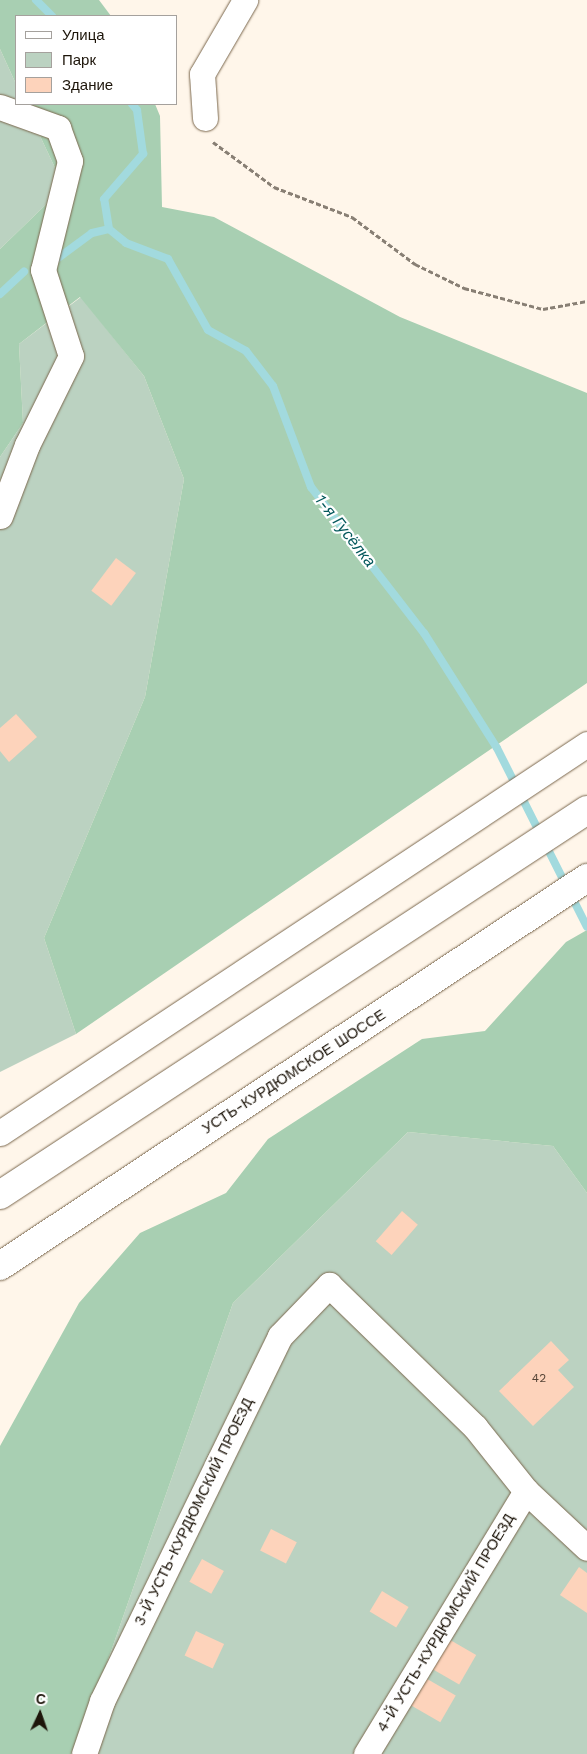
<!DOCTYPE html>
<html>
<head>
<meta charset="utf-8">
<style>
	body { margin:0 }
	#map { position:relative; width:587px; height:1754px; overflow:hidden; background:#fff6ea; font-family:"Work Sans",sans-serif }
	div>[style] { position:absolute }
	.green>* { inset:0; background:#bbd2c1 }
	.forest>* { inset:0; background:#a8cfb2 }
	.stream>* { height:8px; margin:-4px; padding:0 4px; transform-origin:4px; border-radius:4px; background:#a2dade }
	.building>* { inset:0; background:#fdd3bb; transform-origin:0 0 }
	.path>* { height:3px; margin-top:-1.5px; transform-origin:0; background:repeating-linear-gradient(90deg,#887f74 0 5px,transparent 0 7.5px) }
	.roads { filter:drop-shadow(0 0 1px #7b684e) drop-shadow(0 0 1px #7b684e) }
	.minor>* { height:25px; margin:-12.5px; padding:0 12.5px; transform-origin:12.5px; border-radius:12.5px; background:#fff }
	.major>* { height:28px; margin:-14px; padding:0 14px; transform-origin:14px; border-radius:14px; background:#fff }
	span { translate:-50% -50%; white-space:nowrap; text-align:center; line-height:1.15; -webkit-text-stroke:4.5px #fff; paint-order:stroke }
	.number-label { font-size:12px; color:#554436 }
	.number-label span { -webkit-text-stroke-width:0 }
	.street-label { font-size:15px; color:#1d150a }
	.water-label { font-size:16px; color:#04585c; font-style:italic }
	.legend { position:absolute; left:15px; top:15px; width:162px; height:90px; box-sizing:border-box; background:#fff; border:1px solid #a5a19d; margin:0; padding:6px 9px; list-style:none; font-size:15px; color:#1d150a }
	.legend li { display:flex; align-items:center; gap:10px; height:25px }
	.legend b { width:25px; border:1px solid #a5a19d }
	.north { position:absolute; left:15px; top:1689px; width:50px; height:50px; -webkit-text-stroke:4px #fff; paint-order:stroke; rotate:3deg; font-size:14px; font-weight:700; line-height:20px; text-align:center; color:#1d150a }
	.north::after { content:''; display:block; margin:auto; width:18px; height:22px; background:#1d150a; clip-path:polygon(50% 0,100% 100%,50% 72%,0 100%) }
</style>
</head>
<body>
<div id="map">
	<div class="green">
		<div style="clip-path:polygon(0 49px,16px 84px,16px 104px,25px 104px,64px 187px,0 249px)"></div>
		<div style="clip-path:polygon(81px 297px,144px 376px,184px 479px,145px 697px,44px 938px,76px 1034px,0 1072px,0 457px,23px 423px,19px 344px)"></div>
		<div style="clip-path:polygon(408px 1132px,553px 1146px,587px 1193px,587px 1754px,75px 1754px,233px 1303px)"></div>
	</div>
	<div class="forest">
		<div style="clip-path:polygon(0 0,99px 0,111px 16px,16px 16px,16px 84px,0 49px)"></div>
		<div style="clip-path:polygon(25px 104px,155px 104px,160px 116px,162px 207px,214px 217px,400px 317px,587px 393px,587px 683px,76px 1034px,44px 938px,145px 697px,184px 479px,144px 376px,80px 297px,19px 344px,23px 423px,0 457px,0 249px,64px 187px)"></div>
		<div style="clip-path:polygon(587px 930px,587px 1193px,553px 1146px,408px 1132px,233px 1303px,75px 1754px,0 1754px,0 1446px,79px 1303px,140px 1233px,226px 1193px,268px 1139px,422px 1039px,485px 1031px,566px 942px)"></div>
	</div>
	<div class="stream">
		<div style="left:36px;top:0;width:23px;rotate:45deg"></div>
		<div style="left:109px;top:229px;width:22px;rotate:39deg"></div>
		<div style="left:126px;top:243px;width:45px;rotate:20.9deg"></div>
		<div style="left:168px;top:259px;width:81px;rotate:60.6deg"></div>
		<div style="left:208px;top:330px;width:43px;rotate:28.9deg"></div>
		<div style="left:246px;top:351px;width:44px;rotate:52.4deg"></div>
		<div style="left:273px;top:386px;width:108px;rotate:69.4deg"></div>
		<div style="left:311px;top:487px;width:185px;rotate:52.3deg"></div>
		<div style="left:424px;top:633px;width:136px;rotate:57.6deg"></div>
		<div style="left:497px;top:748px;width:200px;rotate:63.3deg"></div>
		<div style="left:109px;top:229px;width:30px;rotate:-99deg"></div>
		<div style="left:104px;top:199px;width:60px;rotate:-49.1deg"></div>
		<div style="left:143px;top:154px;width:44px;rotate:-97.8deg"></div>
		<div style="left:137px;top:110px;width:8px;rotate:-130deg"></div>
		<div style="left:54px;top:261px;width:47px;rotate:-36.4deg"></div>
		<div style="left:92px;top:233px;width:17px;rotate:-13deg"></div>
		<div style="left:0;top:294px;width:33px;rotate:-43deg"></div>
	</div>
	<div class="building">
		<div style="left:116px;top:558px;width:25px;height:41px;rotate:37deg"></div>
		<div style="clip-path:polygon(16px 714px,37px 737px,9px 762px,0 751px,0 728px)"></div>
		<div style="left:402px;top:1211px;width:21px;height:40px;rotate:41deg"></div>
		<div style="clip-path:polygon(551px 1341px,569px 1360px,558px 1370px,574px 1387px,533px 1426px,499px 1391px)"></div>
		<div style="left:271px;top:1529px;width:29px;height:24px;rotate:27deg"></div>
		<div style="left:202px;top:1559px;width:25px;height:26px;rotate:29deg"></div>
		<div style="clip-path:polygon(579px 1567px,587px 1573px,587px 1613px,560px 1595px)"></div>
		<div style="left:382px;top:1591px;width:31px;height:24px;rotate:31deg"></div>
		<div style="left:196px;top:1631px;width:31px;height:27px;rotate:25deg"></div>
		<div style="left:445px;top:1637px;width:36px;height:34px;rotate:30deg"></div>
		<div style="left:422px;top:1676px;width:39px;height:31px;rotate:30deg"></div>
	</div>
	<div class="path">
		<div style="left:213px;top:142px;width:76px;rotate:36.4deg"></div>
		<div style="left:274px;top:187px;width:84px;rotate:21deg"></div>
		<div style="left:352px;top:217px;width:79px;rotate:36.7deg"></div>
		<div style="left:415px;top:264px;width:55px;rotate:26.1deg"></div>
		<div style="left:464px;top:288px;width:82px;rotate:14.9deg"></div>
		<div style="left:543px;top:309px;width:45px;rotate:-10.3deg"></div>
	</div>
	<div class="roads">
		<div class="minor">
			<div style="left:0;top:107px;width:62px;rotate:19.9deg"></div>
			<div style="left:58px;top:128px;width:35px;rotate:70deg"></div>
			<div style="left:70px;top:161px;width:112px;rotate:103.9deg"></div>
			<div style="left:43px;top:270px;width:90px;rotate:72deg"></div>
			<div style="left:71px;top:356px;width:99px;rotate:116.3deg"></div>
			<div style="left:27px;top:445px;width:76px;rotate:110.8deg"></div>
			<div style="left:205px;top:118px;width:44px;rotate:-93.9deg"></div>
			<div style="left:202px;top:74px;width:86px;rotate:-59.8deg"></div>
			<div style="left:0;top:1133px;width:704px;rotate:-33.53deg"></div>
			<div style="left:84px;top:1754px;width:56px;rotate:-71.2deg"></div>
			<div style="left:102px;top:1701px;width:406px;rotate:-64deg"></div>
			<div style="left:280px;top:1336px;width:71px;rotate:-46.1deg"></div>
			<div style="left:329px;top:1285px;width:204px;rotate:44.2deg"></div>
			<div style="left:475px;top:1427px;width:82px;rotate:51.4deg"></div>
			<div style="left:526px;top:1491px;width:83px;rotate:43.1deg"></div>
			<div style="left:366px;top:1754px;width:308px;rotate:-58.7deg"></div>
		</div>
		<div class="major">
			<div style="left:0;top:1195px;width:702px;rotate:-33.26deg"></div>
			<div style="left:0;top:1266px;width:704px;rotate:-33.46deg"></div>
		</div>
	</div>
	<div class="number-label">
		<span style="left:539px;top:1379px">42</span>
	</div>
	<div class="street-label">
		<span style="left:294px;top:1072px;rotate:-33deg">УСТЬ-КУРДЮМСКОЕ ШОССЕ</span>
		<span style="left:194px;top:1512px;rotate:-64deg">3-Й УСТЬ-КУРДЮМСКИЙ ПРОЕЗД</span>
		<span style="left:446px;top:1623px;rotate:-59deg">4-Й УСТЬ-КУРДЮМСКИЙ ПРОЕЗД</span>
	</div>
	<div class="water-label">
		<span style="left:345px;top:531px;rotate:52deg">1-я Гусёлка</span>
	</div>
	<ul class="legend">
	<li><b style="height:6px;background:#fff"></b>Улица</li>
	<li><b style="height:14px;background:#bbd2c1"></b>Парк</li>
	<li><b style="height:14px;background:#fdd3bb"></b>Здание</li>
	</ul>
	<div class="north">С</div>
</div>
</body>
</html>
